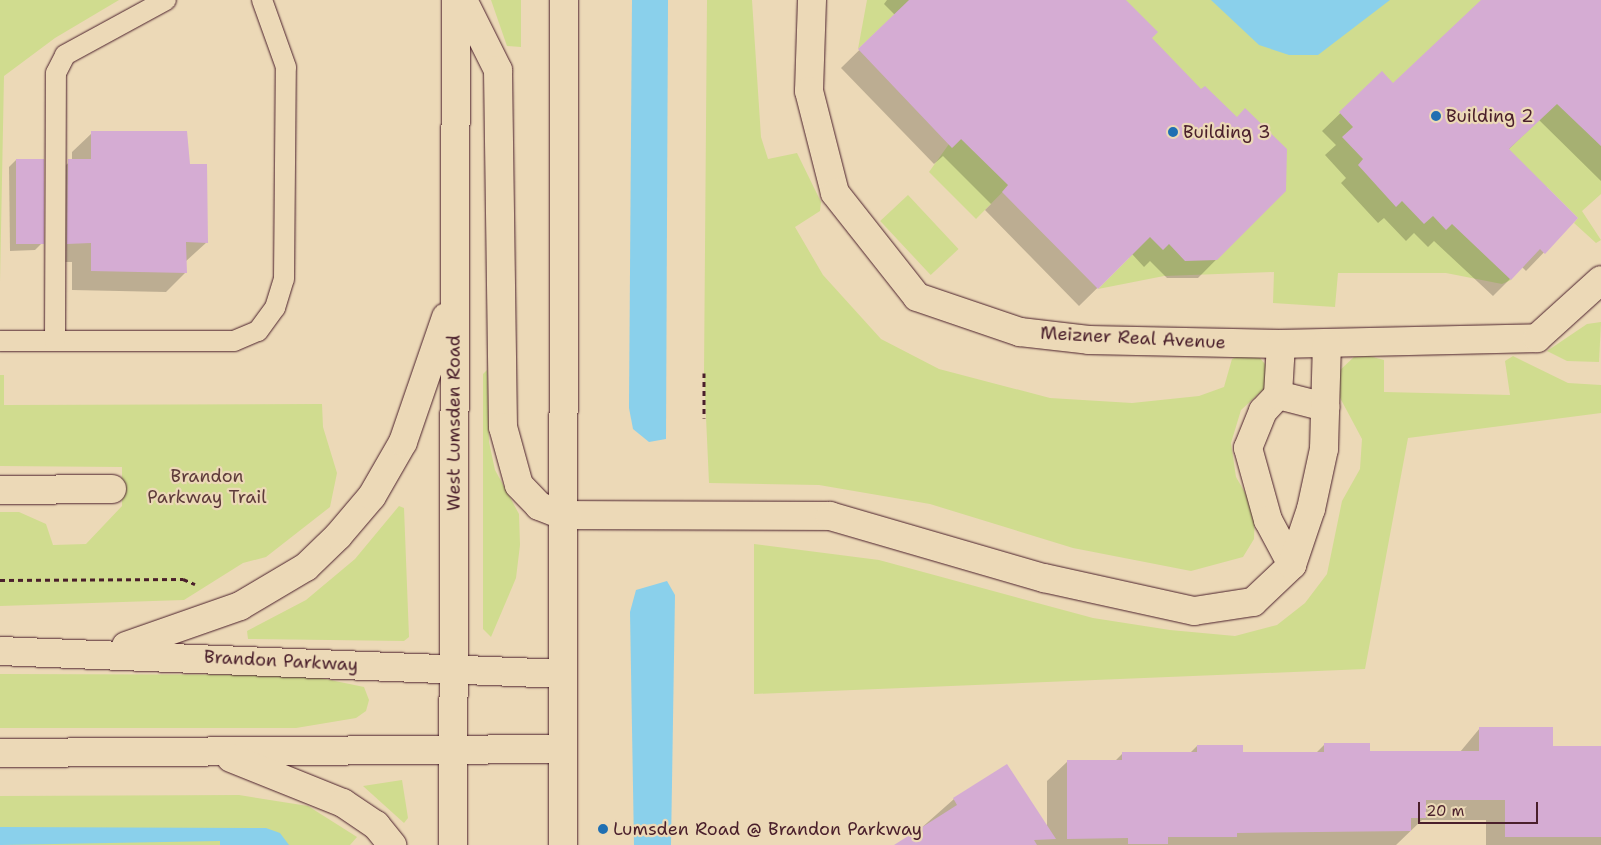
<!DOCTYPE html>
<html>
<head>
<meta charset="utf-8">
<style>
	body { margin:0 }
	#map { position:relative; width:1601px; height:845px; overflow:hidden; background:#ecd9b7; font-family:"Shantell Sans",sans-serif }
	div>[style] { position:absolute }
	.green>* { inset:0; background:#d0dc8f; transform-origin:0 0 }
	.water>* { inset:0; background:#8ad0eb }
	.shadow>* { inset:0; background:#0003 }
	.building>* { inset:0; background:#d5acd3; transform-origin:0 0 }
	.path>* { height:3px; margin-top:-1.5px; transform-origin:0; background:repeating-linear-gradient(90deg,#4a1f2b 0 5px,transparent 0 9px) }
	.roads { filter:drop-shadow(0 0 1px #4a1f2b) drop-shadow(0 0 1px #4a1f2b) }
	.lane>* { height:20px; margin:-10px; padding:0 10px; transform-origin:10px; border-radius:10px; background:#ecd9b7 }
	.street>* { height:28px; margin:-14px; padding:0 14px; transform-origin:14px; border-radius:14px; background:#ecd9b7 }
	.secondary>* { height:28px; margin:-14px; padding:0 14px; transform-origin:14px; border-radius:14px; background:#ecd9b7 }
	.dots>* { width:14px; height:14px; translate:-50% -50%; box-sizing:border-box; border:2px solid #ecd9b7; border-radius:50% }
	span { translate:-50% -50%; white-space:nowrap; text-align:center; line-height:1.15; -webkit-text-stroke:4.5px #ecd9b7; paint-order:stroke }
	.poi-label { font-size:18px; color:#4a1f2b }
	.left { translate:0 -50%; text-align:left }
	.street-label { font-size:18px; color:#4a1f2b }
	.park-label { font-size:18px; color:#5e3b3a }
	.scale { position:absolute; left:1418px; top:802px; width:120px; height:22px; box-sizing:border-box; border:2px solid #4a1f2b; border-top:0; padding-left:6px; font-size:15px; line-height:18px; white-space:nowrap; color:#4a1f2b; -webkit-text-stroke:4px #ecd9b7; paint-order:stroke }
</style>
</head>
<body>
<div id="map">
	<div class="green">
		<div style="clip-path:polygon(0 0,119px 0,55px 38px,4px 76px,0 283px)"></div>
		<div style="clip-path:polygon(491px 0,521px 0,521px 47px,507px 46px)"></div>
		<div style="clip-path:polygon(707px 0,752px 0,761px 137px,768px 159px,797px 153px,821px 202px,820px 211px,795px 227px,823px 275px,881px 339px,939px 369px,1050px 398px,1132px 403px,1199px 396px,1224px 387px,1232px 359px,1242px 354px,1260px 358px,1269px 369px,1264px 389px,1241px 410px,1231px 443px,1236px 477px,1255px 510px,1254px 539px,1243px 557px,1191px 571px,1073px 548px,930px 504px,819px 485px,709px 483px,704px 373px)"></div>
		<div style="clip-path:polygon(867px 0,1601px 0,1601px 136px,1596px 141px,1601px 146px,1601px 194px,1582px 211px,1601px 240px,1596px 243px,1574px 223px,1578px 218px,1547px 187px,1511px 280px,1502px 284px,1446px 273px,1338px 273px,1335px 307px,1273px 303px,1274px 272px,1164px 276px,1098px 289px,1129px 258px,1033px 161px,976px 219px,929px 172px,949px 144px,953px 147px,984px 117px,890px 19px,858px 49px)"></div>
		<div style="left:908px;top:195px;width:74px;height:38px;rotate:47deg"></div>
		<div style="clip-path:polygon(1601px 322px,1599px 362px,1567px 361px,1547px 351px,1587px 324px)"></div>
		<div style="clip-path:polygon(1369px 356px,1384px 360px,1384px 392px,1510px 395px,1505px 361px,1513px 356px,1568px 383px,1601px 385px,1601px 413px,1408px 438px,1365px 669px,754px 694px,754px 544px,879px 560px,1093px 618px,1170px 630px,1235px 636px,1277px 625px,1305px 603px,1327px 574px,1342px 501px,1360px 469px,1362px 439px,1338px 394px,1338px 372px,1354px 357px)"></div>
		<div style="clip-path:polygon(487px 370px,489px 442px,495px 470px,519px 514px,520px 545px,516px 578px,491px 637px,483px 629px,483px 374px)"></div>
		<div style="clip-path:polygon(0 375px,4px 375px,4px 405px,322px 404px,323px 427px,337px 473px,330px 507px,266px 557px,243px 563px,184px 600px,0 606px,0 512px,19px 512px,46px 524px,53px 545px,86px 544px,122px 506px,122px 467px,0 466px)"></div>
		<div style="clip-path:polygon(399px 506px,404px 508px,409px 637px,404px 641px,248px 639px,247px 631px,306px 600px,355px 559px)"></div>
		<div style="clip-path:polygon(0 674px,306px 675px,364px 687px,369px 700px,366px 711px,356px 718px,296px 728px,0 728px)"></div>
		<div style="clip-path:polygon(402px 780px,408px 818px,404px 823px,363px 786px)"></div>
		<div style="clip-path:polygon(239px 795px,308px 806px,357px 837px,350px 845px,0 845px,0 796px)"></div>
	</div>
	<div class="water">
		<div style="clip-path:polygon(632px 0,668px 0,666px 439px,649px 442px,633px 429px,629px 408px)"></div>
		<div style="clip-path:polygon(1211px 0,1390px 0,1318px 55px,1289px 55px,1259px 45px)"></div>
		<div style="clip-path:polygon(667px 581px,675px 595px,671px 845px,634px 845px,630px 612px,636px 590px)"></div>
		<div style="clip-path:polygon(0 827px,266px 828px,280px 833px,289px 845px,220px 845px,220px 841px,0 845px)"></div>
	</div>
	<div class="shadow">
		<div style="clip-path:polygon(887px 0,1125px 0,1150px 38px,1284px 191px,1198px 278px,1167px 278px,1150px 261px,1144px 267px,1132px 254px,1079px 306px,985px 210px,991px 204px,943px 156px,934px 164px,841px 68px,895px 15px,884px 4px)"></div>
		<div style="clip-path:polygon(1482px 0,1601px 0,1601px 181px,1539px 120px,1508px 150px,1577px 218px,1526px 271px,1522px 267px,1493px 296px,1434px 241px,1428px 247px,1414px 233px,1406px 241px,1384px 218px,1378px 223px,1341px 183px,1346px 178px,1325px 155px,1336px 145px,1322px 131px,1382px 73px,1393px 85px)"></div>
		<div style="clip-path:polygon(92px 133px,189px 165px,207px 242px,185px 262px,185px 273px,166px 292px,72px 290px,72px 262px,48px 262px,49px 179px,72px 160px,72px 152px)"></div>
		<div style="clip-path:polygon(16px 160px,42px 243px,35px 250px,10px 251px,9px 167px)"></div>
		<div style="clip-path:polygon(1480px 728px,1551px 747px,1601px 747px,1601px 845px,1486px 845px,1486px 820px,1422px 820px,1396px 845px,902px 845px,954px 799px,1007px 765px,1047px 828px,1047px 781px,1068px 761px,1115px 761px,1122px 754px,1189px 754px,1197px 746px,1241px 754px,1316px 753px,1325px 744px,1369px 752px,1460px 752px)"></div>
	</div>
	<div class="building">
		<div style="clip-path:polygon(909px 0,1126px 0,1158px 32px,1152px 38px,1201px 89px,1205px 86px,1237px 117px,1245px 108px,1287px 149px,1286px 191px,1217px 260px,1185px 261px,1169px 244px,1163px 250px,1150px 237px,1098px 289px,1002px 192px,1008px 185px,961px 139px,952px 148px,858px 49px)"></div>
		<div style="clip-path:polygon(1481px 0,1601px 0,1601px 146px,1557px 104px,1509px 149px,1578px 218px,1545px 254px,1540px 249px,1511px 280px,1452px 224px,1446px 230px,1433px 216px,1424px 224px,1402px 201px,1396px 207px,1358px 165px,1363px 159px,1342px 137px,1353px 127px,1339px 112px,1382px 71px,1393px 83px)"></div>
		<div style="clip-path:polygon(91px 131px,187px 131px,190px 164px,207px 164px,208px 243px,186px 242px,187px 273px,91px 271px,91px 243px,67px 244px,68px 159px,91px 159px)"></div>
		<div style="left:16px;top:159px;width:28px;height:85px"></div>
		<div style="clip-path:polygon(1479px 727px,1553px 727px,1553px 746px,1601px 746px,1601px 837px,1505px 837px,1505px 800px,1426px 800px,1426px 818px,1411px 818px,1411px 831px,1237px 833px,1237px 837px,1168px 837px,1168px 844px,1128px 844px,1128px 838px,1067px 839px,1067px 760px,1122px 760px,1122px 752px,1197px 752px,1197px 745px,1243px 745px,1243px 752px,1324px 752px,1324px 743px,1370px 743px,1370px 751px,1479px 751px)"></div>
		<div style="clip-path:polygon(1007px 764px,1056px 839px,1034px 840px,1037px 845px,894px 845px,957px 805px,953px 798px)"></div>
	</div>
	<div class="path">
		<div style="left:704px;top:373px;width:45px;rotate:90deg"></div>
		<div style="left:0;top:580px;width:183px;rotate:-0.3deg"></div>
		<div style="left:183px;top:579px;width:13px;rotate:23deg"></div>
	</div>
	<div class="roads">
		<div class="lane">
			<div style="left:0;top:341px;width:234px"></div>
			<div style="left:234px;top:341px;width:26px;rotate:-23deg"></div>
			<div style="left:258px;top:331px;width:29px;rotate:-54deg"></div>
			<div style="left:275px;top:308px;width:30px;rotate:-73deg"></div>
			<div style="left:284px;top:279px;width:212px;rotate:-89.5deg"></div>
			<div style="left:286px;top:67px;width:71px;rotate:-109.7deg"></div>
			<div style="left:55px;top:341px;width:268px;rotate:-89.8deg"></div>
			<div style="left:56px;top:73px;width:20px;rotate:-63deg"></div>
			<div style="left:65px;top:55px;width:115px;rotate:-28.6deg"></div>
		</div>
		<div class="street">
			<div style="left:812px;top:0;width:91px;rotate:91.9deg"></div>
			<div style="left:809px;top:91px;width:105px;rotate:75.7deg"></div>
			<div style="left:835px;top:193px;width:132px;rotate:51.7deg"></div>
			<div style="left:917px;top:297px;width:109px;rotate:18.8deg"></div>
			<div style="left:1020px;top:332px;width:69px;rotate:6.6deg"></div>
			<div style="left:1089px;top:340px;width:192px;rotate:1.2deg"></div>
			<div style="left:1281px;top:344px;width:256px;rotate:-1.3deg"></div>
			<div style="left:1537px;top:338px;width:86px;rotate:-42.2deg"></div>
			<div style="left:1281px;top:344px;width:51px;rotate:93.4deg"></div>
			<div style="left:1278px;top:395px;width:22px;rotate:133deg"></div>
			<div style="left:1263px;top:411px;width:40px;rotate:112deg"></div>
			<div style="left:1248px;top:448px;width:75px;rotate:74.5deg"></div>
			<div style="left:1268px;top:520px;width:51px;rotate:61.9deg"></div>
			<div style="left:1278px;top:395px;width:49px;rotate:14.3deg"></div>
			<div style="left:0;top:490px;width:112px;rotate:-0.5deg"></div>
			<div style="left:563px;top:515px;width:267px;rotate:0.2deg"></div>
			<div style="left:830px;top:516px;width:223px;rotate:16.2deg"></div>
			<div style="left:1044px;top:578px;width:154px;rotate:12.4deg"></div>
			<div style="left:1194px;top:611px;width:60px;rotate:-8.7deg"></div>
			<div style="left:1253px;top:602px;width:54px;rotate:-43.5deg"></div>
			<div style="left:1292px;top:565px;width:59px;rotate:-71.3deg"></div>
			<div style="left:1311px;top:509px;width:61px;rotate:-77.8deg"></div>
			<div style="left:1324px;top:449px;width:106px;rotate:-88.4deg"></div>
		</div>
		<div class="secondary">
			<div style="left:463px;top:0;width:78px;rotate:63.4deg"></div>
			<div style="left:498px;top:70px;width:357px;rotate:89.2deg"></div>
			<div style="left:503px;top:427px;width:60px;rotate:74.6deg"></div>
			<div style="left:519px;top:485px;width:29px;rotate:46deg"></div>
			<div style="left:539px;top:506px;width:26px;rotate:21deg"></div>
			<div style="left:126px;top:646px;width:121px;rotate:-19.3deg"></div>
			<div style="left:240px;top:606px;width:77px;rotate:-30.6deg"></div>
			<div style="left:306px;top:567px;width:45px;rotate:-44.1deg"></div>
			<div style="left:338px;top:536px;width:52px;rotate:-49.6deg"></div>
			<div style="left:372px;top:496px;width:62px;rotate:-60.1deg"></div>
			<div style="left:403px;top:442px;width:132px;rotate:-71deg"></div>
			<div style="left:0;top:651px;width:563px;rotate:2.34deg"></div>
			<div style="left:0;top:753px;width:563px;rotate:-0.41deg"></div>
			<div style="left:231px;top:758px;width:121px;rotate:21.9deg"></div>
			<div style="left:343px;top:803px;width:40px;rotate:34deg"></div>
			<div style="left:376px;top:825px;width:26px;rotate:51deg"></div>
			<div style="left:453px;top:845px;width:845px;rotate:-89.8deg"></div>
			<div style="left:563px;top:845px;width:845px;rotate:-89.93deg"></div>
		</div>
	</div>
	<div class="dots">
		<div style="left:1436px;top:116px;background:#1f6fb2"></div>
		<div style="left:1173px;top:132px;background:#1f6fb2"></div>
		<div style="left:603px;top:829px;background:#1f6fb2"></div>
	</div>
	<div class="poi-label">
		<span class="left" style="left:1446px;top:116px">Building 2</span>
		<span class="left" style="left:1183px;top:132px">Building 3</span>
		<span class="left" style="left:613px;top:829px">Lumsden Road @ Brandon Parkway</span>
	</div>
	<div class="street-label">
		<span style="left:1133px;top:338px;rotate:3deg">Meizner Real Avenue</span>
		<span style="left:454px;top:423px;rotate:-90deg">West Lumsden Road</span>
		<span style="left:281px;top:661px;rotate:3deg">Brandon Parkway</span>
	</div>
	<div class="park-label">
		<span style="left:207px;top:487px">Brandon<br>Parkway Trail</span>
	</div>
	<div class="scale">20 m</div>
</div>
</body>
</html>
